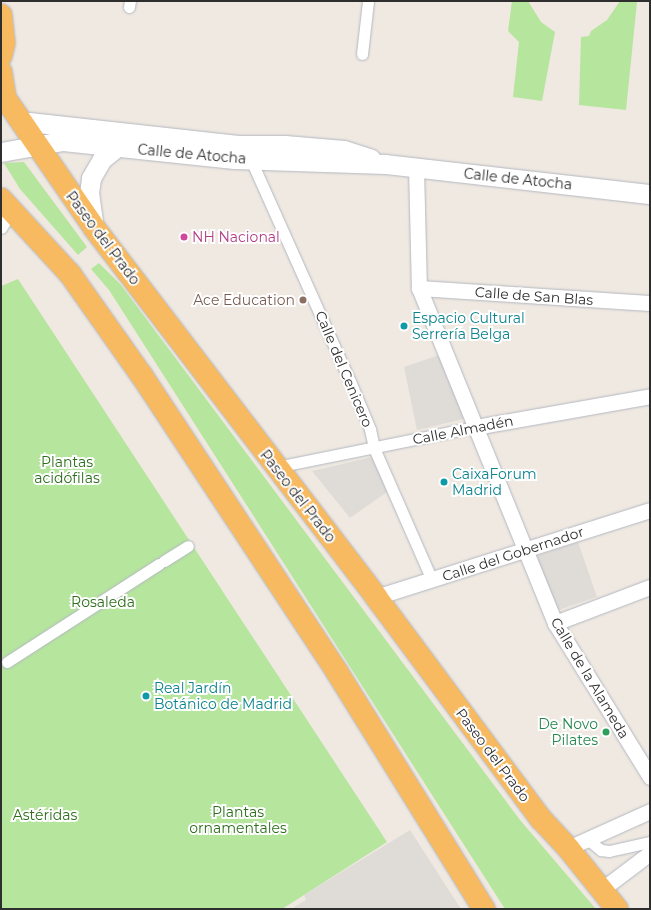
<!DOCTYPE html>
<html>
<head>
<meta charset="utf-8">
<style>
	body { margin:0 }
	#map { position:relative; width:651px; height:910px; overflow:hidden; background:#efe9e1; font-family:Montserrat,sans-serif }
	div>[style] { position:absolute }
	.green>* { inset:0; background:#b6e59e }
	.plaza>* { inset:0; background:#dfdcd8; transform-origin:0 0 }
	.roads { filter:drop-shadow(0 0 1px #b4b7c1) drop-shadow(0 0 1px #b4b7c1) }
	.pedestrian>* { height:11px; margin:-5.5px; padding:0 5.5px; transform-origin:5.5px; border-radius:5.5px; background:#fff }
	.minor>* { height:15px; margin:-7.5px; padding:0 7.5px; transform-origin:7.5px; border-radius:7.5px; background:#fff }
	.tertiary>* { height:19px; margin:-9.5px; padding:0 9.5px; transform-origin:9.5px; border-radius:9.5px; background:#fff }
	.trunk>* { height:22px; margin:-11px; padding:0 11px; transform-origin:11px; border-radius:11px; background:#f8ba60 }
	.dots>* { width:11px; height:11px; translate:-50% -50%; box-sizing:border-box; border:2px solid #fff; border-radius:50% }
	span { translate:-50% -50%; white-space:nowrap; text-align:center; line-height:1.15; -webkit-text-stroke:4px #fff; paint-order:stroke }
	.street-label { font-size:14px; color:#2e2e2e }
	.hotel-label { font-size:14px; color:#b23c85 }
	.left { translate:0 -50%; text-align:left }
	.education-label { font-size:14px; color:#785e54 }
	.right { translate:-100% -50%; text-align:right }
	.culture-label { font-size:14px; color:#0d838f }
	.park-label { font-size:14px; color:#2c6e1b }
	.leisure-label { font-size:14px; color:#27864d }
	.frame { position:absolute; inset:0; border:2px solid #2e2e2e; pointer-events:none }
</style>
</head>
<body>
<div id="map">
	<div class="green">
		<div style="clip-path:polygon(512px 1px,528px 1px,541px 22px,555px 32px,542px 101px,513px 97px,519px 42px,508px 31px)"></div>
		<div style="clip-path:polygon(620px 1px,637px 2px,626px 110px,579px 105px,581px 37px,589px 36px,591px 31px,607px 20px)"></div>
		<div style="clip-path:polygon(24px 162px,87px 247px,78px 255px,20px 189px,4px 163px)"></div>
		<div style="clip-path:polygon(99px 263px,121px 285px,520px 820px,596px 909px,505px 909px,109px 290px,91px 269px)"></div>
		<div style="clip-path:polygon(18px 279px,387px 842px,282px 909px,1px 909px,1px 286px)"></div>
	</div>
	<div class="plaza">
		<div style="clip-path:polygon(439px 355px,464px 419px,417px 430px,404px 367px)"></div>
		<div style="clip-path:polygon(372px 457px,387px 492px,350px 518px,312px 471px)"></div>
		<div style="left:578px;top:542px;width:58px;height:44px;rotate:71deg"></div>
		<div style="clip-path:polygon(410px 830px,461px 909px,291px 909px,306px 900px,304px 895px)"></div>
	</div>
	<div class="roads">
		<div class="pedestrian">
			<div style="left:129px;top:7px;width:6px;rotate:-81deg"></div>
			<div style="left:362px;top:54px;width:53px;rotate:-83.5deg"></div>
			<div style="left:251px;top:160px;width:242px;rotate:65.9deg"></div>
			<div style="left:350px;top:381px;width:52px;rotate:67.4deg"></div>
			<div style="left:370px;top:429px;width:19px;rotate:78deg"></div>
			<div style="left:374px;top:448px;width:144px;rotate:66.3deg"></div>
			<div style="left:1px;top:228px;width:22px;rotate:-58deg"></div>
			<div style="left:276px;top:467px;width:203px;rotate:-11.4deg"></div>
			<div style="left:164px;top:561px;width:28px;rotate:-32deg"></div>
			<div style="left:7px;top:662px;width:181px;rotate:-32.8deg"></div>
			<div style="left:591px;top:842px;width:13px;rotate:39deg"></div>
			<div style="left:601px;top:850px;width:8px;rotate:7deg"></div>
			<div style="left:609px;top:851px;width:42px;rotate:-12.4deg"></div>
		</div>
		<div class="minor">
			<div style="left:416px;top:168px;width:120px;rotate:88.6deg"></div>
			<div style="left:419px;top:288px;width:362px;rotate:67.9deg"></div>
			<div style="left:555px;top:623px;width:181px;rotate:58.3deg"></div>
			<div style="left:419px;top:288px;width:231px;rotate:3.7deg"></div>
			<div style="left:475px;top:427px;width:178px;rotate:-10deg"></div>
			<div style="left:376px;top:597px;width:287px;rotate:-17.6deg"></div>
			<div style="left:555px;top:623px;width:102px;rotate:-20.8deg"></div>
			<div style="left:568px;top:848px;width:90px;rotate:-24.3deg"></div>
			<div style="left:601px;top:890px;width:61px;rotate:-37.1deg"></div>
		</div>
		<div class="tertiary">
			<div style="left:20px;top:121px;width:219px;rotate:6.3deg"></div>
			<div style="left:238px;top:145px;width:47px"></div>
			<div style="left:285px;top:145px;width:59px;rotate:4.8deg"></div>
			<div style="left:344px;top:150px;width:28px;rotate:18deg"></div>
			<div style="left:1px;top:152px;width:63px;rotate:-10.1deg"></div>
			<div style="left:63px;top:141px;width:172px;rotate:6deg"></div>
			<div style="left:234px;top:159px;width:151px;rotate:1.9deg"></div>
			<div style="left:385px;top:164px;width:267px;rotate:6.5deg"></div>
			<div style="left:94px;top:228px;width:35px;rotate:-98deg"></div>
			<div style="left:89px;top:193px;width:15px;rotate:-82deg"></div>
			<div style="left:91px;top:178px;width:22px;rotate:-60deg"></div>
			<div style="left:102px;top:159px;width:19px;rotate:-39deg"></div>
		</div>
		<div class="trunk">
			<div style="left:1px;top:15px;width:28px;rotate:84deg"></div>
			<div style="left:4px;top:43px;width:13px;rotate:103deg"></div>
			<div style="left:1px;top:72px;width:26px;rotate:81deg"></div>
			<div style="left:5px;top:98px;width:159px;rotate:55.5deg"></div>
			<div style="left:95px;top:229px;width:463px;rotate:52.6deg"></div>
			<div style="left:376px;top:597px;width:277px;rotate:53.4deg"></div>
			<div style="left:541px;top:819px;width:40px;rotate:47deg"></div>
			<div style="left:568px;top:848px;width:78px;rotate:51.2deg"></div>
			<div style="left:1px;top:199px;width:102px;rotate:47.4deg"></div>
			<div style="left:70px;top:274px;width:125px;rotate:54.8deg"></div>
			<div style="left:142px;top:376px;width:354px;rotate:56.6deg"></div>
			<div style="left:337px;top:672px;width:279px;rotate:58.2deg"></div>
		</div>
	</div>
	<div class="dots">
		<div style="left:184px;top:237px;background:#d1479c"></div>
		<div style="left:303px;top:300px;background:#8d6e63"></div>
		<div style="left:404px;top:326px;background:#0f9aa8"></div>
		<div style="left:444px;top:482px;background:#0f9aa8"></div>
		<div style="left:146px;top:696px;background:#0f9aa8"></div>
		<div style="left:606px;top:732px;background:#2e9e5b"></div>
	</div>
	<div class="street-label">
		<span style="left:192px;top:154px;rotate:5deg">Calle de Atocha</span>
		<span style="left:518px;top:179px;rotate:6deg">Calle de Atocha</span>
		<span style="left:103px;top:238px;rotate:53deg">Paseo del Prado</span>
		<span style="left:534px;top:296px;rotate:4deg">Calle de San Blas</span>
		<span style="left:344px;top:369px;rotate:67deg">Calle del Cenicero</span>
		<span style="left:463px;top:430px;rotate:-11deg">Calle Almadén</span>
		<span style="left:298px;top:496px;rotate:52deg">Paseo del Prado</span>
		<span style="left:513px;top:554px;rotate:-18deg">Calle del Gobernador</span>
		<span style="left:590px;top:678px;rotate:59deg">Calle de la Alameda</span>
		<span style="left:493px;top:755px;rotate:53deg">Paseo del Prado</span>
	</div>
	<div class="hotel-label">
		<span class="left" style="left:192px;top:237px">NH Nacional</span>
	</div>
	<div class="education-label">
		<span class="right" style="left:295px;top:300px">Ace Education</span>
	</div>
	<div class="culture-label">
		<span class="left" style="left:412px;top:326px">Espacio Cultural<br>Serrería Belga</span>
		<span class="left" style="left:452px;top:482px">CaixaForum<br>Madrid</span>
		<span class="left" style="left:154px;top:696px">Real Jardín<br>Botánico de Madrid</span>
	</div>
	<div class="park-label">
		<span style="left:67px;top:470px">Plantas<br>acidófilas</span>
		<span style="left:103px;top:602px">Rosaleda</span>
		<span style="left:238px;top:820px">Plantas<br>ornamentales</span>
		<span style="left:45px;top:815px">Astéridas</span>
	</div>
	<div class="leisure-label">
		<span class="right" style="left:598px;top:732px">De Novo<br>Pilates</span>
	</div>
	<div class="frame"></div>
</div>
</body>
</html>
